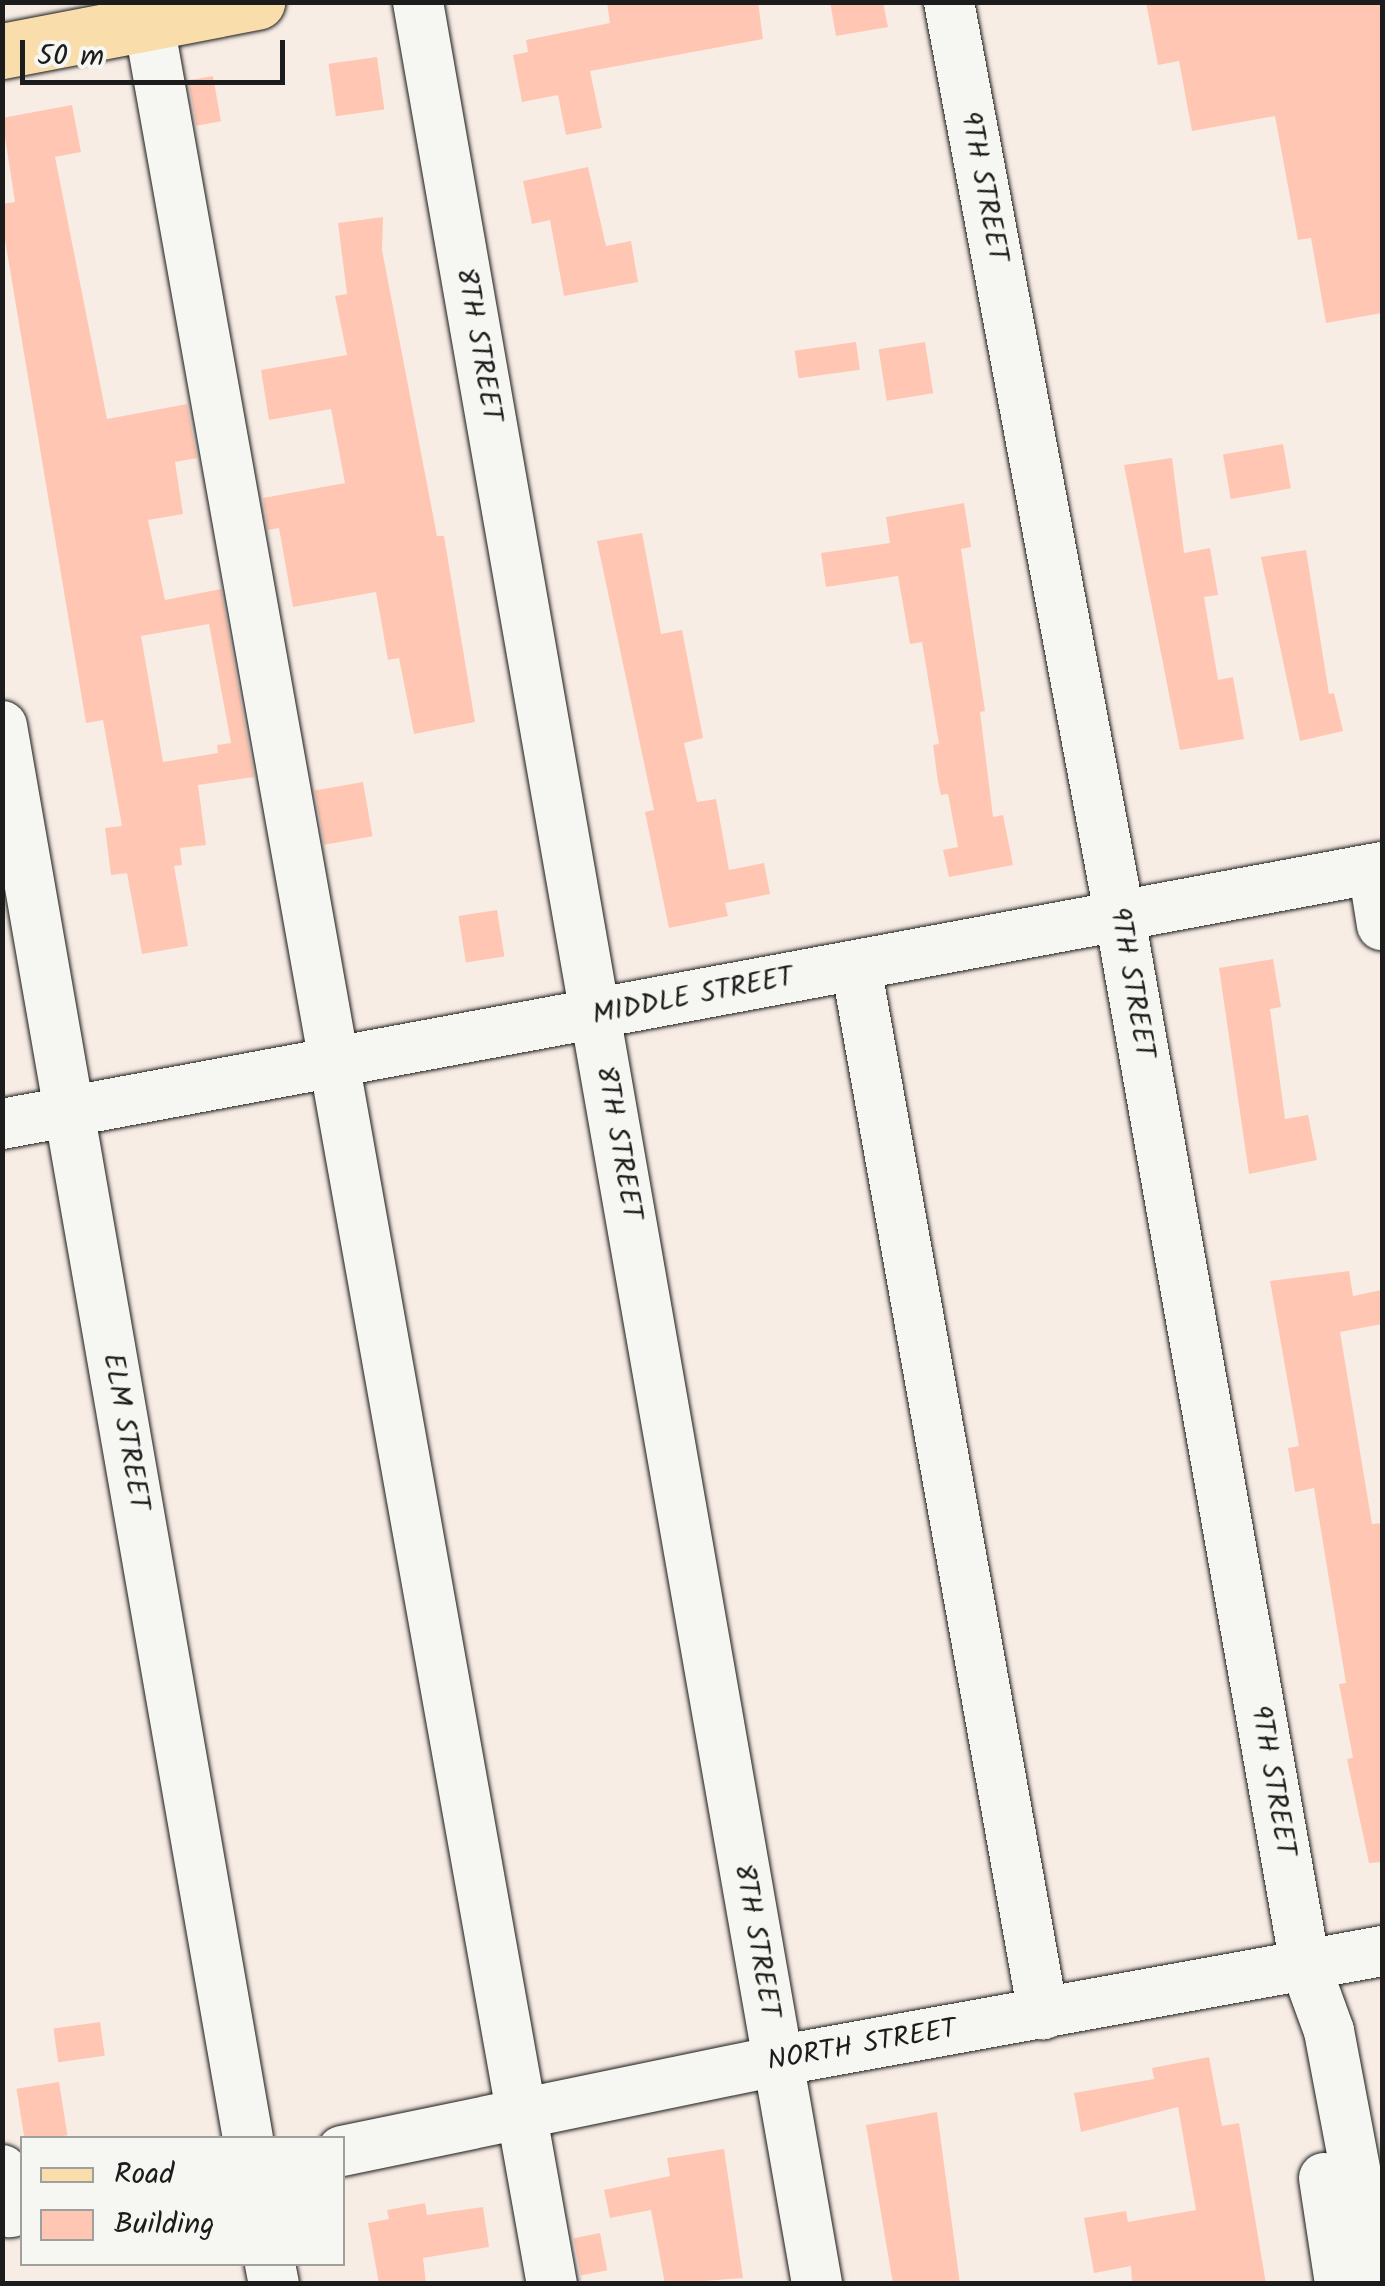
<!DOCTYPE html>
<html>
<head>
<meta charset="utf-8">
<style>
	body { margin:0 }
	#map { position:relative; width:1385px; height:2286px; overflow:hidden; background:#f8ede5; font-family:Kalam,sans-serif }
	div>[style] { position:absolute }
	.building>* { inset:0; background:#ffc7b3; transform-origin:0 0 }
	.roads { filter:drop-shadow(0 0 2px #1c1c1c) drop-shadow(0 0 2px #1c1c1c) }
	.minor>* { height:50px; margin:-25px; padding:0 25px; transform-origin:25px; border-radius:25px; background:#f6f6f2 }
	.major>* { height:55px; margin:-27.5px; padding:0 27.5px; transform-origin:27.5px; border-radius:27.5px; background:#f9deab }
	span { translate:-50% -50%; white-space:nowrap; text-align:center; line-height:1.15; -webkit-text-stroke:8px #f6f6f2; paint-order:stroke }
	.street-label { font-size:28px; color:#1c1c1c }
	.frame { position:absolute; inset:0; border:5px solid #1c1c1c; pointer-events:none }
	.legend { position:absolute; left:20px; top:2136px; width:325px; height:130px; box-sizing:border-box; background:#f6f6f2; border:2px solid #9f9f9c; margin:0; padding:12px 18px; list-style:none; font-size:30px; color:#1c1c1c }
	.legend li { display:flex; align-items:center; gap:20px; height:50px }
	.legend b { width:50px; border:2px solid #9f9f9c }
	.scale { position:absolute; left:20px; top:40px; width:265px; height:45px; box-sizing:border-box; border:5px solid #1c1c1c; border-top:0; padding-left:12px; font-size:30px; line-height:35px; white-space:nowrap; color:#1c1c1c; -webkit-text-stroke:8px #f6f6f2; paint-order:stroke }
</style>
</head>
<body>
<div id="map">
	<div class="building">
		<div style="clip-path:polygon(607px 2px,758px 2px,763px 39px,590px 71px,602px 128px,566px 135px,558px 95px,522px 102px,513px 55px,528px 52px,526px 40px,610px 23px)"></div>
		<div style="clip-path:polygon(830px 2px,883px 2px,888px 27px,836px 36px)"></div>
		<div style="clip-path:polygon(1146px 2px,1382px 2px,1382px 313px,1326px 323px,1311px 238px,1298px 240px,1275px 116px,1192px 131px,1179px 61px,1158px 65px)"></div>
		<div style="left:377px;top:57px;width:53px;height:49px;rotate:82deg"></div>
		<div style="left:213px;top:76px;width:46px;height:25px;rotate:80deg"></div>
		<div style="clip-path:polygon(evenodd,72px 105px,81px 152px,55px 157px,107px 419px,187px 404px,197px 458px,175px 462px,183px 514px,148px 520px,165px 600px,221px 589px,254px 777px,198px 785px,206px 845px,180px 848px,182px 865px,174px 866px,188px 946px,142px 954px,127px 873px,111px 875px,105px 828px,122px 826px,103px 720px,86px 723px,2px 222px,2px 204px,15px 202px,2px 118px,72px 105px,209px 624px,231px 743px,217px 745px,218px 753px,163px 762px,141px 636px,209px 624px)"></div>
		<div style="clip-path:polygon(588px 167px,606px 246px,631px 241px,638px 282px,564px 296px,550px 220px,532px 224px,523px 181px)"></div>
		<div style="clip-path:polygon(383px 217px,382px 250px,437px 536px,444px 536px,475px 722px,414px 734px,399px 658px,388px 660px,376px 592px,293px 607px,279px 528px,268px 530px,263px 498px,345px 483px,331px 409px,269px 420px,261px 370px,347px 355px,335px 296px,347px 294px,338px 223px)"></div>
		<div style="left:856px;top:342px;width:28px;height:62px;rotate:82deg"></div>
		<div style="left:925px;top:342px;width:52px;height:47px;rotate:81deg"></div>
		<div style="left:1283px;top:444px;width:45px;height:61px;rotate:80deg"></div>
		<div style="clip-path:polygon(1172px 458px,1184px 553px,1210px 548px,1218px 595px,1204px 597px,1218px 680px,1233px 677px,1244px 739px,1180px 750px,1124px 465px)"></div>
		<div style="clip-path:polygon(964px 503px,971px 547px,961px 549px,985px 711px,980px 712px,993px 817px,1003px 815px,1013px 865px,949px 877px,943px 850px,958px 847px,948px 794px,941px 795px,938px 782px,933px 745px,939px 744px,922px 642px,910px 644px,898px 576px,826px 587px,821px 553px,890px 543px,886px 517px)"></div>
		<div style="clip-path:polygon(642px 533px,661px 634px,682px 630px,703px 738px,684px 743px,697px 802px,716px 799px,729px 870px,764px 863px,770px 894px,725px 903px,728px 916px,669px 928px,645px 812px,654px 810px,597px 541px)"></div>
		<div style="clip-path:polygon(1306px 550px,1329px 694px,1334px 693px,1343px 731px,1300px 741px,1261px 557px)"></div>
		<div style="left:363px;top:782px;width:55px;height:49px;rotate:80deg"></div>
		<div style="left:497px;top:910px;width:47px;height:39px;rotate:81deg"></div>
		<div style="clip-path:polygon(1273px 959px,1281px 1007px,1270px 1009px,1285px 1119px,1308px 1115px,1317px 1160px,1249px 1174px,1219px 968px)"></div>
		<div style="clip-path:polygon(1349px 1271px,1353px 1296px,1382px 1290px,1382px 1324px,1340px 1332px,1372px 1524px,1382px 1523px,1382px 1862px,1369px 1863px,1347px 1759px,1353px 1758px,1339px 1684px,1346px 1683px,1314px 1488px,1295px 1492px,1288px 1448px,1299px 1446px,1270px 1281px)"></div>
		<div style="left:100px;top:2022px;width:34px;height:47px;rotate:82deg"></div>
		<div style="clip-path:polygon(1209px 2057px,1222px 2126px,1239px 2123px,1266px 2284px,1132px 2284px,1131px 2266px,1094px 2273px,1084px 2218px,1126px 2211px,1128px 2222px,1196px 2210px,1178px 2107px,1081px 2132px,1074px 2093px,1154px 2079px,1152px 2068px)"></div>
		<div style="left:59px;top:2082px;width:54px;height:43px;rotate:81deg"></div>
		<div style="clip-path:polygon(937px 2112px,960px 2284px,893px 2284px,866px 2125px)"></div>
		<div style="clip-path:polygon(724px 2149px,743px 2278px,665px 2284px,651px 2210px,610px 2218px,604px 2190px,670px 2176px,667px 2158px)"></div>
		<div style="clip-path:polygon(425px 2203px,427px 2215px,483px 2207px,489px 2247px,423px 2258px,426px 2284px,379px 2284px,368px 2223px,389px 2219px,387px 2210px)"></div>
		<div style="left:600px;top:2233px;width:38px;height:27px;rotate:79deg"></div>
	</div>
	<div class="roads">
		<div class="minor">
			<div style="left:145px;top:2px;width:2318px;rotate:79.89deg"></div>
			<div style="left:418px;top:2px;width:2317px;rotate:80.08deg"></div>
			<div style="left:949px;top:2px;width:932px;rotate:79.43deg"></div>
			<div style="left:1120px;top:918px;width:1063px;rotate:79.98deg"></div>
			<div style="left:1305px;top:1965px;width:70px;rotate:70deg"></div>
			<div style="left:1329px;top:2031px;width:258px;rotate:79.3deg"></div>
			<div style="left:2px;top:726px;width:1433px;rotate:80.12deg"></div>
			<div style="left:1373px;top:869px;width:57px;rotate:80.9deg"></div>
			<div style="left:856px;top:966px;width:1065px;rotate:79.88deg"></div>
			<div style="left:2px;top:1124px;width:1404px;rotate:-10.55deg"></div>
			<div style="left:342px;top:2151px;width:444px;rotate:-11.7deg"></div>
			<div style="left:777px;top:2061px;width:615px;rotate:-10.3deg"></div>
			<div style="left:2px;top:2170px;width:43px;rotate:79.2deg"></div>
			<div style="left:1324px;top:2178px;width:107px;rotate:81.4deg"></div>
			<div style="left:270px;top:2264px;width:20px;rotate:79deg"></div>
		</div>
		<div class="major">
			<div style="left:2px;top:51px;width:260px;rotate:-10.9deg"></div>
		</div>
	</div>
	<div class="street-label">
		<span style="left:983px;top:187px;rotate:79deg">9TH STREET</span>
		<span style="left:478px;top:345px;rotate:80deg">8TH STREET</span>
		<span style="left:1131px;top:983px;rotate:80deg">9TH STREET</span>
		<span style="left:693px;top:997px;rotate:-11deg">MIDDLE STREET</span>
		<span style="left:618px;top:1143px;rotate:80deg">8TH STREET</span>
		<span style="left:125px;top:1432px;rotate:80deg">ELM STREET</span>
		<span style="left:1272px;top:1781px;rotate:80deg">9TH STREET</span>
		<span style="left:756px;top:1941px;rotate:80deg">8TH STREET</span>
		<span style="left:862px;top:2046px;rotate:-10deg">NORTH STREET</span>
	</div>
	<div class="frame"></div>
	<ul class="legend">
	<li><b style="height:12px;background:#f9deab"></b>Road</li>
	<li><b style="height:28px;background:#ffc7b3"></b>Building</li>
	</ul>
	<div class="scale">50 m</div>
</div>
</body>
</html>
